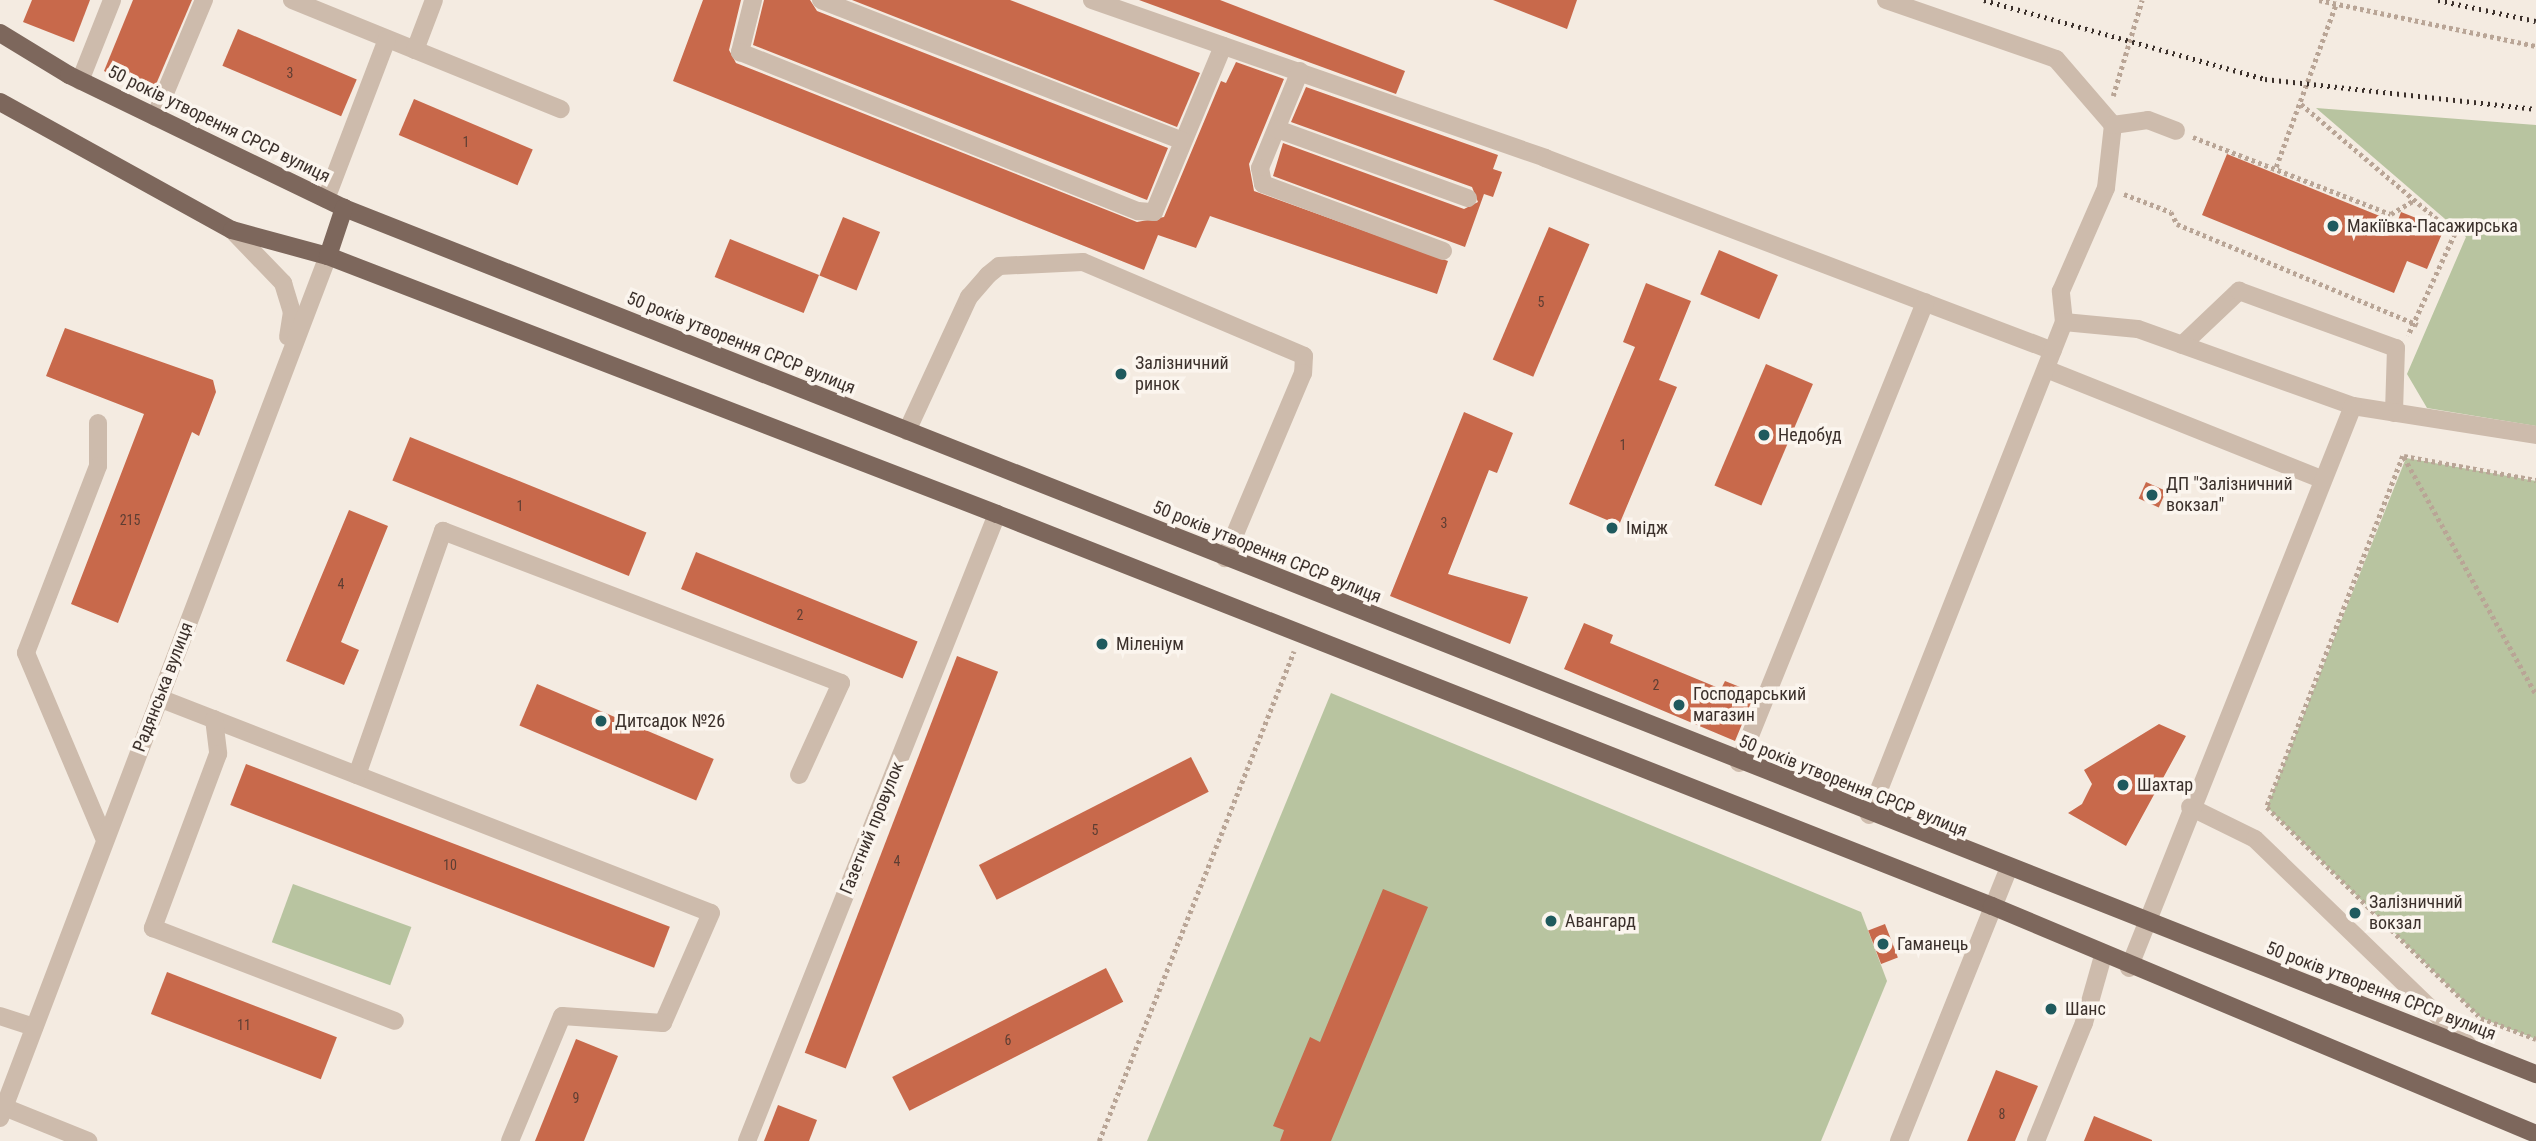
<!DOCTYPE html>
<html>
<head>
<meta charset="utf-8">
<style>
	body { margin:0 }
	#map { position:relative; width:2536px; height:1141px; overflow:hidden; background:#f4ebe1; font-family:"Roboto Condensed",sans-serif }
	div>[style] { position:absolute }
	.green>* { inset:0; background:#b8c4a0; transform-origin:0 0 }
	.building>* { inset:0; background:#c8694b; transform-origin:0 0 }
	.path>* { height:4.5px; margin-top:-2.25px; transform-origin:0; background:repeating-linear-gradient(90deg,#b9a596 0 3.5px,transparent 0 7px) }
	.minor>* { height:18px; margin:-9px; padding:0 9px; transform-origin:9px; border-radius:9px; background:#cdbbac }
	.major>* { height:18px; margin:-9px; padding:0 9px; transform-origin:9px; border-radius:9px; background:#7d675c }
	.rail>* { height:5px; margin-top:-2.5px; transform-origin:0; background:repeating-linear-gradient(90deg,#3b302b 0 2px,transparent 0 7px) }
	.dots>* { width:19px; height:19px; translate:-50% -50%; box-sizing:border-box; border:4px solid #fbf5ee; border-radius:50% }
	span { translate:-50% -50%; white-space:nowrap; text-align:center; line-height:1.15; -webkit-text-stroke:7px #fbf5ee; paint-order:stroke }
	.number-label { font-size:14px; color:#5e3e33 }
	.number-label span { -webkit-text-stroke-width:0 }
	.street-label { font-size:18px; color:#3b302b }
	.poi-label { font-size:18px; color:#3b302b }
	.left { translate:0 -50%; text-align:left }
</style>
</head>
<body>
<div id="map">
	<div class="green">
		<div style="clip-path:polygon(2316px 108px,2536px 125px,2536px 426px,2427px 408px,2407px 374px,2466px 237px)"></div>
		<div style="clip-path:polygon(2406px 458px,2536px 481px,2536px 1039px,2481px 1018px,2267px 807px)"></div>
		<div style="clip-path:polygon(1331px 693px,1861px 912px,1887px 981px,1821px 1141px,1147px 1141px)"></div>
		<div style="left:293px;top:884px;width:126px;height:62px;rotate:20deg"></div>
	</div>
	<div class="building">
		<div style="clip-path:polygon(32px 0,90px 0,74px 42px,23px 22px)"></div>
		<div style="clip-path:polygon(133px 0,192px 0,151px 96px,104px 71px)"></div>
		<div style="clip-path:polygon(703px 0,741px 0,729px 50px,736px 63px,1137px 222px,1164px 217px,1221px 81px,1226px 83px,1236px 62px,1284px 79px,1249px 164px,1254px 191px,1448px 261px,1437px 294px,1210px 216px,1196px 248px,1158px 235px,1144px 270px,673px 81px)"></div>
		<div style="clip-path:polygon(764px 0,810px 0,817px 11px,1168px 148px,1147px 200px,753px 45px)"></div>
		<div style="clip-path:polygon(852px 0,1010px 0,1200px 73px,1177px 127px)"></div>
		<div style="clip-path:polygon(1139px 0,1220px 0,1405px 71px,1396px 94px)"></div>
		<div style="clip-path:polygon(1493px 0,1577px 0,1567px 29px)"></div>
		<div style="left:238px;top:29px;width:129px;height:40px;rotate:23deg"></div>
		<div style="clip-path:polygon(1306px 87px,1498px 155px,1493px 169px,1502px 172px,1493px 197px,1484px 194px,1465px 247px,1273px 176px,1283px 143px,1464px 209px,1478px 202px,1472px 187px,1291px 122px)"></div>
		<div style="left:414px;top:99px;width:129px;height:39px;rotate:23deg"></div>
		<div style="clip-path:polygon(2227px 154px,2397px 223px,2401px 212px,2444px 229px,2427px 269px,2407px 261px,2394px 293px,2202px 215px)"></div>
		<div style="left:843px;top:217px;width:40px;height:63px;rotate:22deg"></div>
		<div style="left:1549px;top:227px;width:44px;height:144px;rotate:23deg"></div>
		<div style="left:730px;top:239px;width:96px;height:41px;rotate:22deg"></div>
		<div style="left:1719px;top:250px;width:64px;height:48px;rotate:23deg"></div>
		<div style="clip-path:polygon(1646px 283px,1691px 301px,1659px 380px,1677px 387px,1619px 525px,1569px 504px,1635px 347px,1623px 342px)"></div>
		<div style="clip-path:polygon(65px 328px,213px 380px,216px 392px,199px 436px,192px 432px,118px 623px,71px 604px,144px 414px,46px 376px)"></div>
		<div style="left:1766px;top:364px;width:51px;height:132px;rotate:23deg"></div>
		<div style="clip-path:polygon(1464px 412px,1513px 433px,1497px 473px,1489px 470px,1448px 574px,1528px 597px,1510px 644px,1390px 596px)"></div>
		<div style="left:410px;top:437px;width:255px;height:47px;rotate:22deg"></div>
		<div style="left:2146px;top:482px;width:22px;height:18px;rotate:24deg"></div>
		<div style="clip-path:polygon(349px 510px,388px 526px,341px 642px,359px 650px,344px 685px,286px 661px)"></div>
		<div style="left:696px;top:552px;width:239px;height:40px;rotate:22deg"></div>
		<div style="clip-path:polygon(1584px 623px,1613px 635px,1610px 643px,1721px 689px,1725px 681px,1755px 693px,1735px 741px,1564px 669px)"></div>
		<div style="left:957px;top:656px;width:44px;height:425px;rotate:21deg"></div>
		<div style="left:537px;top:684px;width:192px;height:45px;rotate:23deg"></div>
		<div style="clip-path:polygon(2159px 724px,2186px 736px,2126px 846px,2068px 813px,2082px 804px,2092px 784px,2084px 770px)"></div>
		<div style="left:1191px;top:757px;width:39px;height:238px;rotate:63deg"></div>
		<div style="left:246px;top:764px;width:454px;height:44px;rotate:21deg"></div>
		<div style="clip-path:polygon(1383px 889px,1428px 907px,1331px 1141px,1280px 1141px,1284px 1130px,1273px 1126px,1310px 1037px,1320px 1042px)"></div>
		<div style="left:1885px;top:924px;width:36px;height:18px;rotate:69deg"></div>
		<div style="left:1106px;top:968px;width:38px;height:240px;rotate:63deg"></div>
		<div style="left:167px;top:972px;width:182px;height:45px;rotate:21deg"></div>
		<div style="clip-path:polygon(576px 1039px,618px 1056px,584px 1141px,535px 1141px)"></div>
		<div style="clip-path:polygon(1996px 1070px,2038px 1086px,2015px 1141px,1967px 1141px)"></div>
		<div style="clip-path:polygon(778px 1105px,817px 1120px,809px 1141px,764px 1141px)"></div>
		<div style="clip-path:polygon(2094px 1116px,2152px 1140px,2152px 1141px,2084px 1141px)"></div>
	</div>
	<div class="path">
		<div style="left:2319px;top:0;width:222px;rotate:12deg"></div>
		<div style="left:2113px;top:96px;width:100px;rotate:-73.2deg"></div>
		<div style="left:2301px;top:104px;width:202px;rotate:40.2deg"></div>
		<div style="left:2455px;top:234px;width:112px;rotate:114.7deg"></div>
		<div style="left:2193px;top:137px;width:212px;rotate:21.3deg"></div>
		<div style="left:2391px;top:214px;width:27px;rotate:-31deg"></div>
		<div style="left:2276px;top:167px;width:174px;rotate:-69.8deg"></div>
		<div style="left:2124px;top:194px;width:50px;rotate:21deg"></div>
		<div style="left:2171px;top:212px;width:13px;rotate:63deg"></div>
		<div style="left:2177px;top:224px;width:261px;rotate:22.7deg"></div>
		<div style="left:2403px;top:456px;width:376px;rotate:111.2deg"></div>
		<div style="left:2267px;top:807px;width:301px;rotate:44.6deg"></div>
		<div style="left:2481px;top:1018px;width:59px;rotate:20.9deg"></div>
		<div style="left:2404px;top:456px;width:134px;rotate:10.3deg"></div>
		<div style="left:2404px;top:457px;width:271px;rotate:60.9deg"></div>
		<div style="left:1099px;top:1141px;width:527px;rotate:-68.3deg"></div>
	</div>
	<div class="minor">
		<div style="left:292px;top:0;width:290px;rotate:22.1deg"></div>
		<div style="left:753px;top:0;width:54px;rotate:104deg"></div>
		<div style="left:740px;top:52px;width:429px;rotate:21.8deg"></div>
		<div style="left:1138px;top:211px;width:16px;rotate:4deg"></div>
		<div style="left:1154px;top:212px;width:180px;rotate:-67.4deg"></div>
		<div style="left:821px;top:0;width:388px;rotate:21.3deg"></div>
		<div style="left:1092px;top:0;width:480px;rotate:19.2deg"></div>
		<div style="left:1545px;top:158px;width:543px;rotate:20.8deg"></div>
		<div style="left:1886px;top:0;width:180px;rotate:19.1deg"></div>
		<div style="left:2056px;top:59px;width:87px;rotate:49.2deg"></div>
		<div style="left:415px;top:50px;width:53px;rotate:-69.2deg"></div>
		<div style="left:1300px;top:71px;width:105px;rotate:112.4deg"></div>
		<div style="left:1260px;top:168px;width:16px;rotate:79deg"></div>
		<div style="left:1263px;top:184px;width:192px;rotate:20.4deg"></div>
		<div style="left:80px;top:81px;width:87px;rotate:-68.4deg"></div>
		<div style="left:155px;top:117px;width:127px;rotate:-67.3deg"></div>
		<div style="left:1277px;top:129px;width:203px;rotate:19.9deg"></div>
		<div style="left:326px;top:199px;width:171px;rotate:-69.1deg"></div>
		<div style="left:232px;top:230px;width:74px;rotate:46.1deg"></div>
		<div style="left:283px;top:283px;width:30px;rotate:73deg"></div>
		<div style="left:292px;top:312px;width:25px;rotate:99deg"></div>
		<div style="left:2064px;top:322px;width:31px;rotate:-96deg"></div>
		<div style="left:2061px;top:291px;width:112px;rotate:-66.4deg"></div>
		<div style="left:2106px;top:188px;width:63px;rotate:-83.7deg"></div>
		<div style="left:2113px;top:125px;width:35px;rotate:-8deg"></div>
		<div style="left:2148px;top:120px;width:30px;rotate:21deg"></div>
		<div style="left:2182px;top:345px;width:79px;rotate:-43.5deg"></div>
		<div style="left:2239px;top:291px;width:167px;rotate:20deg"></div>
		<div style="left:2396px;top:348px;width:65px;rotate:91.8deg"></div>
		<div style="left:2046px;top:369px;width:298px;rotate:21.8deg"></div>
		<div style="left:98px;top:423px;width:43px;rotate:90deg"></div>
		<div style="left:98px;top:466px;width:200px;rotate:111.1deg"></div>
		<div style="left:26px;top:653px;width:203px;rotate:67.1deg"></div>
		<div style="left:907px;top:431px;width:148px;rotate:-65.2deg"></div>
		<div style="left:969px;top:297px;width:29px;rotate:-49deg"></div>
		<div style="left:988px;top:275px;width:14px;rotate:-39deg"></div>
		<div style="left:999px;top:266px;width:84px;rotate:-2.7deg"></div>
		<div style="left:1083px;top:262px;width:240px;rotate:23deg"></div>
		<div style="left:1304px;top:356px;width:17px;rotate:93deg"></div>
		<div style="left:1303px;top:373px;width:201px;rotate:112.9deg"></div>
		<div style="left:159px;top:698px;width:592px;rotate:21.28deg"></div>
		<div style="left:711px;top:913px;width:120px;rotate:113.6deg"></div>
		<div style="left:663px;top:1023px;width:101px;rotate:-176deg"></div>
		<div style="left:562px;top:1016px;width:135px;rotate:112.6deg"></div>
		<div style="left:214px;top:719px;width:35px;rotate:83deg"></div>
		<div style="left:218px;top:754px;width:186px;rotate:110.5deg"></div>
		<div style="left:153px;top:928px;width:259px;rotate:21deg"></div>
		<div style="left:1739px;top:763px;width:497px;rotate:-68deg"></div>
		<div style="left:357px;top:775px;width:259px;rotate:-70.6deg"></div>
		<div style="left:443px;top:531px;width:426px;rotate:20.9deg"></div>
		<div style="left:841px;top:683px;width:101px;rotate:114.5deg"></div>
		<div style="left:2190px;top:807px;width:72px;rotate:26.2deg"></div>
		<div style="left:2255px;top:839px;width:296px;rotate:44deg"></div>
		<div style="left:1869px;top:815px;width:530px;rotate:-68.42deg"></div>
		<div style="left:2064px;top:322px;width:74px;rotate:5.4deg"></div>
		<div style="left:2138px;top:329px;width:228px;rotate:19.7deg"></div>
		<div style="left:2353px;top:406px;width:185px;rotate:9deg"></div>
		<div style="left:2129px;top:968px;width:605px;rotate:-68.27deg"></div>
		<div style="left:0;top:1016px;width:36px;rotate:18deg"></div>
		<div style="left:4px;top:1107px;width:91px;rotate:22deg"></div>
		<div style="left:0;top:1118px;width:922px;rotate:-69.17deg"></div>
		<div style="left:747px;top:1141px;width:675px;rotate:-68.26deg"></div>
		<div style="left:1899px;top:1141px;width:292px;rotate:-68.1deg"></div>
		<div style="left:2036px;top:1141px;width:127px;rotate:-67.9deg"></div>
		<div style="left:2084px;top:1023px;width:70px;rotate:-74.2deg"></div>
	</div>
	<div class="major">
		<div style="left:0;top:33px;width:81px;rotate:31.3deg"></div>
		<div style="left:69px;top:75px;width:305px;rotate:25.8deg"></div>
		<div style="left:344px;top:208px;width:2357px;rotate:21.56deg"></div>
		<div style="left:0;top:102px;width:265px;rotate:28.9deg"></div>
		<div style="left:232px;top:230px;width:99px;rotate:15.2deg"></div>
		<div style="left:328px;top:256px;width:717px;rotate:21.09deg"></div>
		<div style="left:997px;top:514px;width:1069px;rotate:21.5deg"></div>
		<div style="left:1992px;top:906px;width:590px;rotate:22.74deg"></div>
		<div style="left:328px;top:256px;width:51px;rotate:-71.6deg"></div>
	</div>
	<div class="rail">
		<div style="left:1984px;top:0;width:292px;rotate:15.7deg"></div>
		<div style="left:2265px;top:79px;width:273px;rotate:6.3deg"></div>
		<div style="left:2438px;top:0;width:100px;rotate:12.1deg"></div>
	</div>
	<div class="dots">
		<div style="left:2333px;top:226px;background:#1f5a5e"></div>
		<div style="left:1121px;top:374px;background:#1f5a5e"></div>
		<div style="left:1764px;top:435px;background:#1f5a5e"></div>
		<div style="left:2152px;top:495px;background:#1f5a5e"></div>
		<div style="left:1612px;top:528px;background:#1f5a5e"></div>
		<div style="left:1102px;top:644px;background:#1f5a5e"></div>
		<div style="left:1679px;top:705px;background:#1f5a5e"></div>
		<div style="left:601px;top:721px;background:#1f5a5e"></div>
		<div style="left:2123px;top:785px;background:#1f5a5e"></div>
		<div style="left:2355px;top:913px;background:#1f5a5e"></div>
		<div style="left:1551px;top:921px;background:#1f5a5e"></div>
		<div style="left:1883px;top:944px;background:#1f5a5e"></div>
		<div style="left:2051px;top:1009px;background:#1f5a5e"></div>
	</div>
	<div class="number-label">
		<span style="left:290px;top:73px">3</span>
		<span style="left:466px;top:142px">1</span>
		<span style="left:1541px;top:302px">5</span>
		<span style="left:1623px;top:445px">1</span>
		<span style="left:520px;top:506px">1</span>
		<span style="left:130px;top:520px">215</span>
		<span style="left:1444px;top:523px">3</span>
		<span style="left:341px;top:584px">4</span>
		<span style="left:800px;top:615px">2</span>
		<span style="left:1656px;top:685px">2</span>
		<span style="left:1095px;top:830px">5</span>
		<span style="left:897px;top:861px">4</span>
		<span style="left:450px;top:865px">10</span>
		<span style="left:244px;top:1025px">11</span>
		<span style="left:1008px;top:1040px">6</span>
		<span style="left:576px;top:1098px">9</span>
		<span style="left:2002px;top:1114px">8</span>
	</div>
	<div class="street-label">
		<span style="left:219px;top:124px;rotate:26deg">50 років утворення СРСР вулиця</span>
		<span style="left:741px;top:343px;rotate:22deg">50 років утворення СРСР вулиця</span>
		<span style="left:1267px;top:552px;rotate:22deg">50 років утворення СРСР вулиця</span>
		<span style="left:163px;top:687px;rotate:-69deg">Радянська вулиця</span>
		<span style="left:1853px;top:786px;rotate:22deg">50 років утворення СРСР вулиця</span>
		<span style="left:872px;top:828px;rotate:-68deg">Газетний провулок</span>
		<span style="left:2381px;top:991px;rotate:21deg">50 років утворення СРСР вулиця</span>
	</div>
	<div class="poi-label">
		<span class="left" style="left:2347px;top:226px">Макіївка-Пасажирська</span>
		<span class="left" style="left:1135px;top:374px">Залізничний<br>ринок</span>
		<span class="left" style="left:1778px;top:435px">Недобуд</span>
		<span class="left" style="left:2166px;top:495px">ДП "Залізничний<br>вокзал"</span>
		<span class="left" style="left:1626px;top:528px">Імідж</span>
		<span class="left" style="left:1116px;top:644px">Міленіум</span>
		<span class="left" style="left:1693px;top:705px">Господарський<br>магазин</span>
		<span class="left" style="left:615px;top:721px">Дитсадок №26</span>
		<span class="left" style="left:2137px;top:785px">Шахтар</span>
		<span class="left" style="left:2369px;top:913px">Залізничний<br>вокзал</span>
		<span class="left" style="left:1565px;top:921px">Авангард</span>
		<span class="left" style="left:1897px;top:944px">Гаманець</span>
		<span class="left" style="left:2065px;top:1009px">Шанс</span>
	</div>
</div>
</body>
</html>
